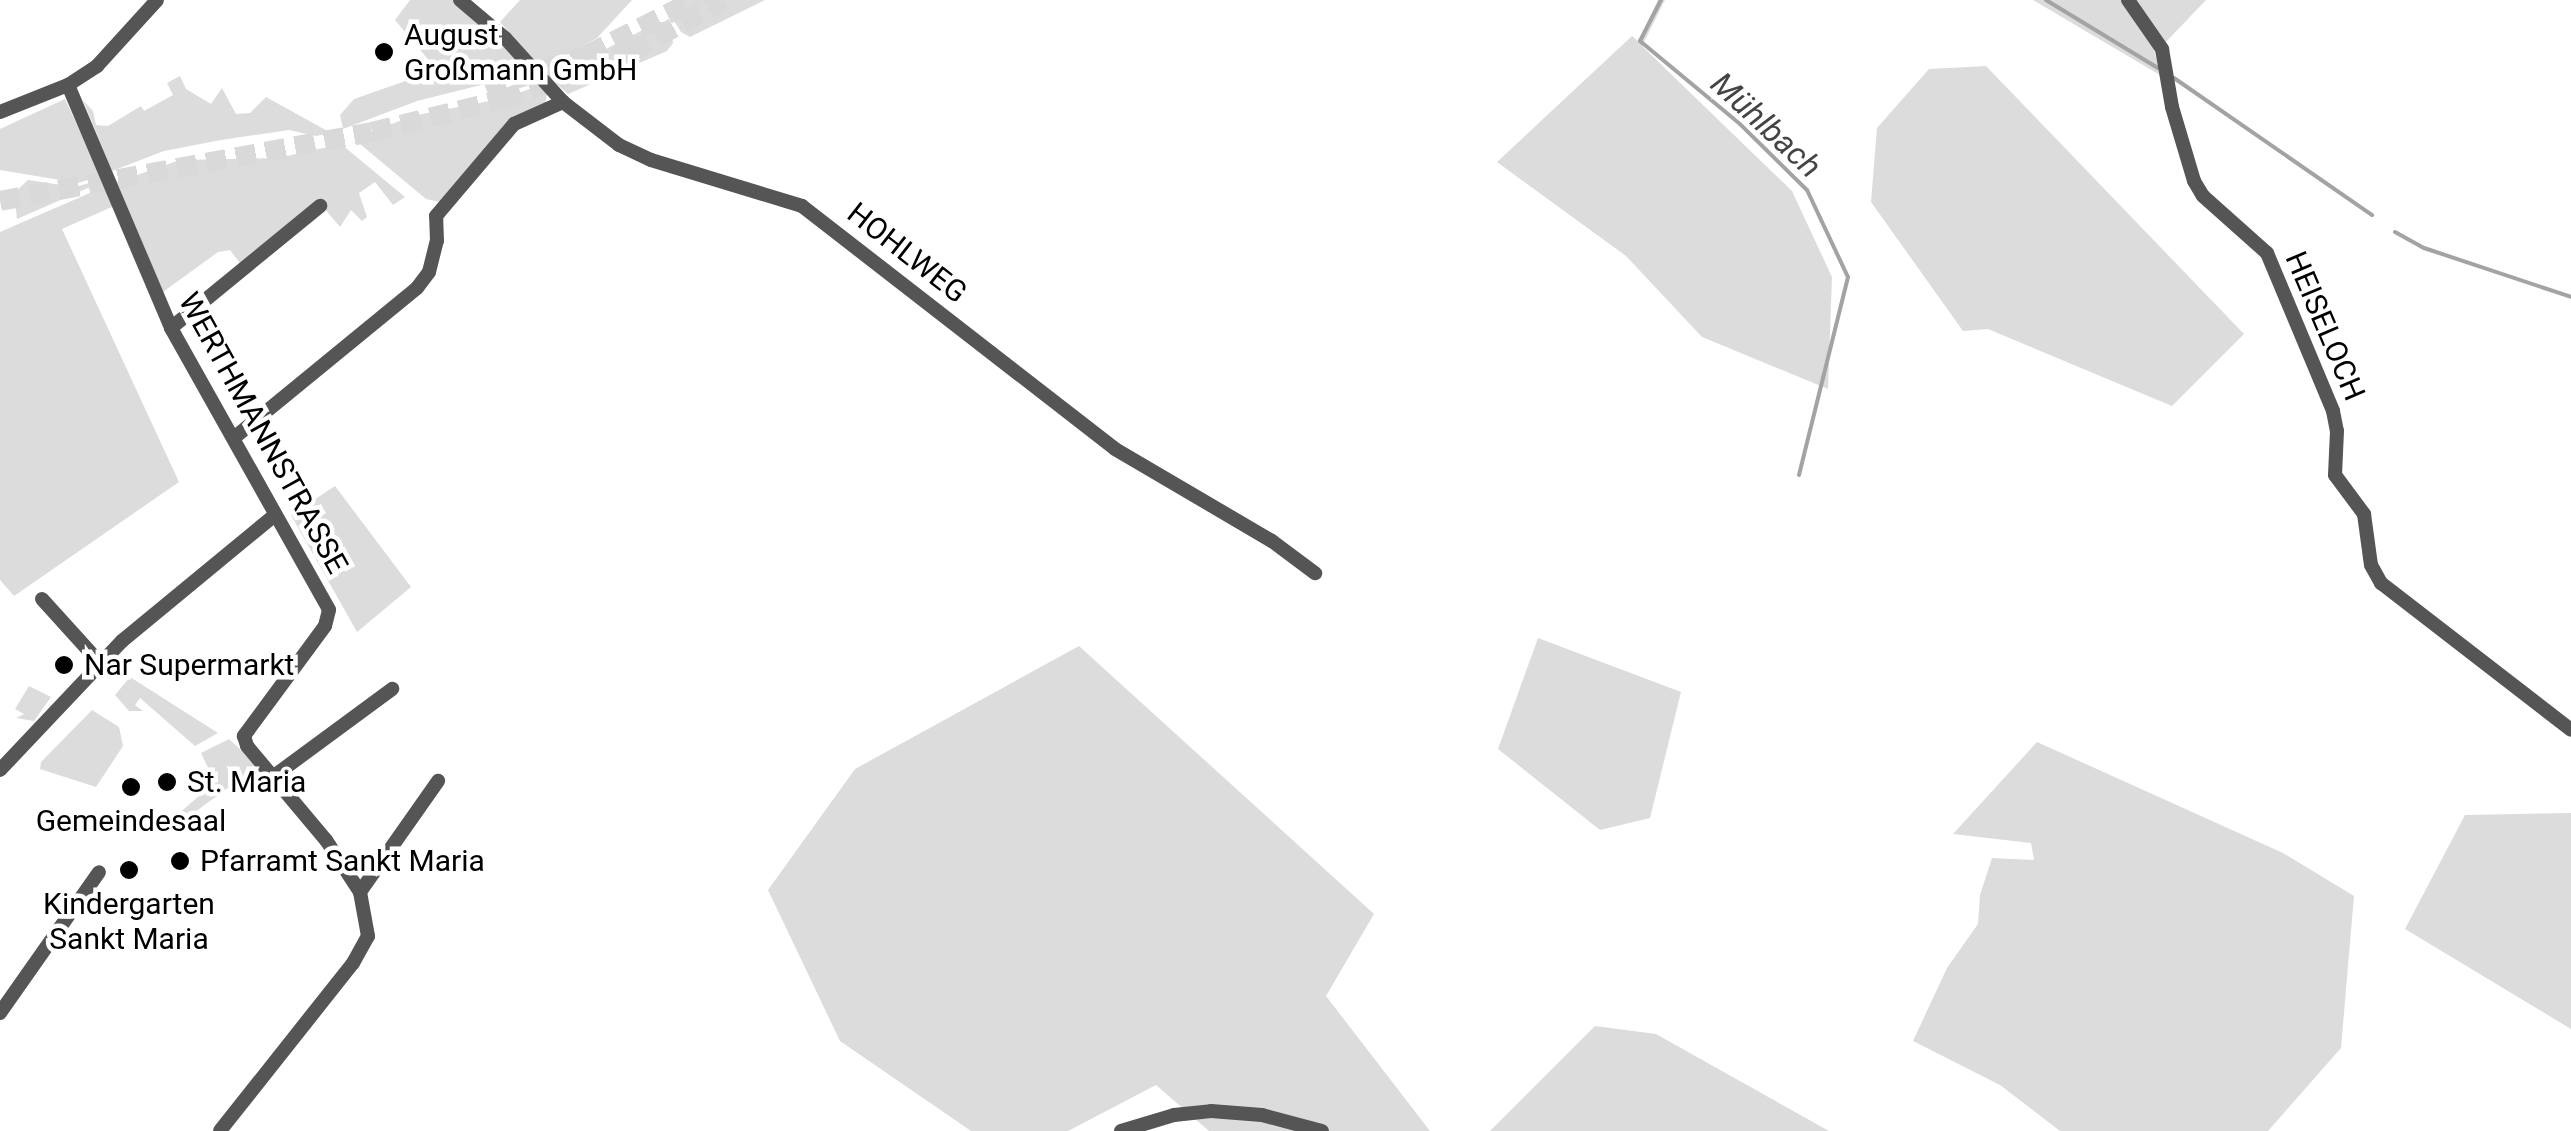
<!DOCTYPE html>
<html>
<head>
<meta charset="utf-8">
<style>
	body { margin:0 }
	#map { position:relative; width:2571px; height:1131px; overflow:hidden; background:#fff; font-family:Roboto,sans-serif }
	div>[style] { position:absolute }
	.green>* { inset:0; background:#dcdcdc }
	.stream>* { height:4px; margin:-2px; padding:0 2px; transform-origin:2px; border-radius:2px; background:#a3a3a3 }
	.highway-tunnel>* { height:20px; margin-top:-10px; transform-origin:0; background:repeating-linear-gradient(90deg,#d9d9d9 0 20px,transparent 0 30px) }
	.minor>* { height:14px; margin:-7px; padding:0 7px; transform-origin:7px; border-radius:7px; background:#555 }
	.dots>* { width:28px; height:28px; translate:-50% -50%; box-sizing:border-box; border:5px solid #fff; border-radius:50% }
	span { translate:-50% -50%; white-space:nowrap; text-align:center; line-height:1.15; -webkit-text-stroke:9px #fff; paint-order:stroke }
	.poi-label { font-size:30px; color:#000 }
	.left { translate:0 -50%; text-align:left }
	.street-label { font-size:30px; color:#000 }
	.water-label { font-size:32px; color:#444; font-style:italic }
</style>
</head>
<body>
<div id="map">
	<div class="green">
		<div style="clip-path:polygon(410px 0,455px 0,532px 75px,508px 84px,485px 84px,417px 101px,343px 129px,340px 115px,354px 99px,437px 70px,395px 20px)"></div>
		<div style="clip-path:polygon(520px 0,632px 0,597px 38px,541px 69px,500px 22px)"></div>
		<div style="clip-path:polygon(681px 0,765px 0,690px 37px,681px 32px,669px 13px)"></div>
		<div style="clip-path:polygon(1658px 0,1665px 0,1642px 46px,1792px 191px,1832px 277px,1828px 389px,1702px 337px,1626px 256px,1497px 162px,1632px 36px,1638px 41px)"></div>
		<div style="clip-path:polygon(2033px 0,2121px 0,2153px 45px,2160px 75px)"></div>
		<div style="clip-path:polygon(2131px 0,2206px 0,2164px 44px)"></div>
		<div style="clip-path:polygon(658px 22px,665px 22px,671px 32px,673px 43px,667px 51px,568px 94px,550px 78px)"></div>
		<div style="clip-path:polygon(1986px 66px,2244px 334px,2172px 406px,1988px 329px,1963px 331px,1871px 202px,1877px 128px,1929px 69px)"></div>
		<div style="clip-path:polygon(180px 76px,186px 89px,211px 104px,222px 88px,236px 114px,250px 113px,266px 97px,331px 133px,316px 136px,289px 130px,221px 140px,164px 151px,112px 171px,83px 100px,93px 111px,96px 125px,108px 126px,141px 106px,144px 111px,173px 95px,167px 83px)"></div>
		<div style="clip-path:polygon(541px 84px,547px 94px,545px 105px,510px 122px,440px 202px,426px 199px,354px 139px,412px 116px,510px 97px)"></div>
		<div style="clip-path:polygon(65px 99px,101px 176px,78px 183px,0 170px,0 129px)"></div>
		<div style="clip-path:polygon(341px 144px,405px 197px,393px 205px,375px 182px,359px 193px,367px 217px,362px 221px,351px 210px,340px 227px,324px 208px,325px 201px,243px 267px,230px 250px,218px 252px,163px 292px,117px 182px,180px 160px,278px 158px)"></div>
		<div style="clip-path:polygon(104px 179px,104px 181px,17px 219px,14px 193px,28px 180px,75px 187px)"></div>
		<div style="clip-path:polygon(106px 186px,114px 206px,62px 229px,179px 482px,14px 596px,0 580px,0 232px)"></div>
		<div style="clip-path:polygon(335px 486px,411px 587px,357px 632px,291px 515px)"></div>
		<div style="clip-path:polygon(1538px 638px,1681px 692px,1650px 818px,1600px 830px,1498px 749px)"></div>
		<div style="clip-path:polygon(1079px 646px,1374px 914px,1326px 996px,1430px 1131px,1209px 1131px,1156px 1085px,1068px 1131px,971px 1131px,840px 1041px,768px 890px,855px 769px)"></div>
		<div style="clip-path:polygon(130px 677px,218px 733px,195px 746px,140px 698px,135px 705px,143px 711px,129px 711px,115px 695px)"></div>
		<div style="clip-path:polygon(29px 686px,51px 697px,34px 721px,16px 718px,24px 714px,15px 709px)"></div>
		<div style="clip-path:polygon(92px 710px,119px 727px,123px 746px,96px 787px,40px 769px,41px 762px)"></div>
		<div style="clip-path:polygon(229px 739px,258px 766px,173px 828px,169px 822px,215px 782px,201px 753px)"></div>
		<div style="clip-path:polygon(2037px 742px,2283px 853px,2354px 896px,2341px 1048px,2268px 1131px,2060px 1131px,2000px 1085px,1913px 1041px,1947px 968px,1978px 924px,1980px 895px,1992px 858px,2034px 860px,2031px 843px,1953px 834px)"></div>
		<div style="clip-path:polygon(2571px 813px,2571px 1029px,2405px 929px,2465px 815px)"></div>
		<div style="clip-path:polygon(1595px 1026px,1656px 1034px,1829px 1131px,1490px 1131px)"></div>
	</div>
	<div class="stream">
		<div style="left:1661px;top:0;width:46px;rotate:117.1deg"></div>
		<div style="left:1640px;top:41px;width:130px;rotate:39.7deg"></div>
		<div style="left:1740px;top:124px;width:94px;rotate:44.6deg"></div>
		<div style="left:1807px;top:190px;width:96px;rotate:64.8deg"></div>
		<div style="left:1848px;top:277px;width:204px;rotate:103.9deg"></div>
		<div style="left:2046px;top:0;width:131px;rotate:31.3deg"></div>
		<div style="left:2174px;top:78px;width:241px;rotate:34.7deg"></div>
		<div style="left:2395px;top:232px;width:33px;rotate:29deg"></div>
		<div style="left:2424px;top:248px;width:155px;rotate:18.4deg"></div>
	</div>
	<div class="highway-tunnel">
		<div style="left:486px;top:89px;width:107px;rotate:-18.6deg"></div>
		<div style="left:587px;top:55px;width:121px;rotate:-27deg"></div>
		<div style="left:0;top:201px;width:378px;rotate:-10.5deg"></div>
		<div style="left:372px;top:132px;width:134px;rotate:-13.8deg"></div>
		<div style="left:502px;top:100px;width:137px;rotate:-20.6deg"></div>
		<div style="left:630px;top:52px;width:107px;rotate:-29deg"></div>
	</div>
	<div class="minor">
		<div style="left:460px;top:0;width:59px;rotate:40.2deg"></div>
		<div style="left:505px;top:38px;width:86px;rotate:47.8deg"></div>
		<div style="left:563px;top:102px;width:71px;rotate:37.5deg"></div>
		<div style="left:619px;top:145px;width:35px;rotate:25deg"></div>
		<div style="left:651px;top:160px;width:158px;rotate:16.9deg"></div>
		<div style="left:802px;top:206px;width:396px;rotate:37.8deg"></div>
		<div style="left:1115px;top:449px;width:182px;rotate:30.4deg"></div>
		<div style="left:1272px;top:541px;width:54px;rotate:36.7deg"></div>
		<div style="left:2128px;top:0;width:60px;rotate:55.2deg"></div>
		<div style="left:2162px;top:49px;width:59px;rotate:80.2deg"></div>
		<div style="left:2172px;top:107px;width:77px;rotate:73.4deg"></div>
		<div style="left:2194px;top:181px;width:17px;rotate:59deg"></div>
		<div style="left:2203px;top:196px;width:86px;rotate:41.7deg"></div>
		<div style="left:2267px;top:253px;width:171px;rotate:67.3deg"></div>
		<div style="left:2333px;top:411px;width:20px;rotate:79deg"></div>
		<div style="left:2337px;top:431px;width:44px;rotate:92.6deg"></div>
		<div style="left:2335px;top:475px;width:49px;rotate:53.4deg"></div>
		<div style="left:2364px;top:514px;width:51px;rotate:82.2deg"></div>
		<div style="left:2371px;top:565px;width:21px;rotate:61deg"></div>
		<div style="left:2381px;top:583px;width:240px;rotate:37.7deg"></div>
		<div style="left:68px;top:85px;width:264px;rotate:67deg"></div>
		<div style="left:171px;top:328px;width:323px;rotate:60.7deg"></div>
		<div style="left:329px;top:610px;width:16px;rotate:104deg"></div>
		<div style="left:325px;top:626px;width:137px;rotate:126.4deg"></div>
		<div style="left:244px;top:736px;width:10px;rotate:73deg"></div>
		<div style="left:247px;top:746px;width:123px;rotate:50deg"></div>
		<div style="left:326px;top:840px;width:62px;rotate:56.8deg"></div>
		<div style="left:360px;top:892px;width:45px;rotate:79.7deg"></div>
		<div style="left:368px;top:936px;width:31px;rotate:119deg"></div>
		<div style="left:353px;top:963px;width:214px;rotate:128.4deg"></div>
		<div style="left:0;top:112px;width:73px;rotate:-21.7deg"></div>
		<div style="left:68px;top:85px;width:35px;rotate:-33deg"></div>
		<div style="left:97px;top:66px;width:89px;rotate:-47.7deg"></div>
		<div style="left:171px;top:328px;width:193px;rotate:-39.3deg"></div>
		<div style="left:235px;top:437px;width:235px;rotate:-39.3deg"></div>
		<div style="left:417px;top:288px;width:20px;rotate:-53deg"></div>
		<div style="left:429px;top:272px;width:32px;rotate:-76deg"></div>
		<div style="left:437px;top:241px;width:25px;rotate:-92deg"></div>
		<div style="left:436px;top:216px;width:121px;rotate:-49.7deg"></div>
		<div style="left:514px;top:124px;width:54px;rotate:-24.2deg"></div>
		<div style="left:42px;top:599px;width:88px;rotate:47.8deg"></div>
		<div style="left:0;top:770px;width:178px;rotate:-46.6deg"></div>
		<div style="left:122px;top:641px;width:198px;rotate:-39.5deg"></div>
		<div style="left:274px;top:776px;width:147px;rotate:-36.4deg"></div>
		<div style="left:360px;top:892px;width:136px;rotate:-54.9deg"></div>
		<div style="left:0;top:1013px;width:172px;rotate:-54.9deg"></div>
		<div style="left:1121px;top:1131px;width:55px;rotate:-16.8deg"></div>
		<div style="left:1174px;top:1115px;width:37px;rotate:-6deg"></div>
		<div style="left:1211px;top:1111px;width:51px;rotate:4.5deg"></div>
		<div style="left:1262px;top:1115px;width:62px;rotate:14.9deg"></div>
	</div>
	<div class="dots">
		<div style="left:384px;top:52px;background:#000"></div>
		<div style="left:64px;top:665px;background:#000"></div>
		<div style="left:167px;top:782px;background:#000"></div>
		<div style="left:131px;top:787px;background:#000"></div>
		<div style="left:180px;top:861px;background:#000"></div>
		<div style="left:129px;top:870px;background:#000"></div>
	</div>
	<div class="poi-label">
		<span class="left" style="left:404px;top:52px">August<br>Großmann GmbH</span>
		<span class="left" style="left:84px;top:665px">Nar Supermarkt</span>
		<span class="left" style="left:187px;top:782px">St. Maria</span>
		<span style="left:131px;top:821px">Gemeindesaal</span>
		<span class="left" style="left:200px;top:861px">Pfarramt Sankt Maria</span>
		<span style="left:129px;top:921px">Kindergarten<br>Sankt Maria</span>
	</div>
	<div class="street-label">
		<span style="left:907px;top:253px;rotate:38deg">HOHLWEG</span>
		<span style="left:2325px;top:326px;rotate:67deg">HEISELOCH</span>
		<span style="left:263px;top:433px;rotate:61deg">WERTHMANNSTRASSE</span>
	</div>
	<div class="water-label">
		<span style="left:1766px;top:125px;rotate:43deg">Mühlbach</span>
	</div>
</div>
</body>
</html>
